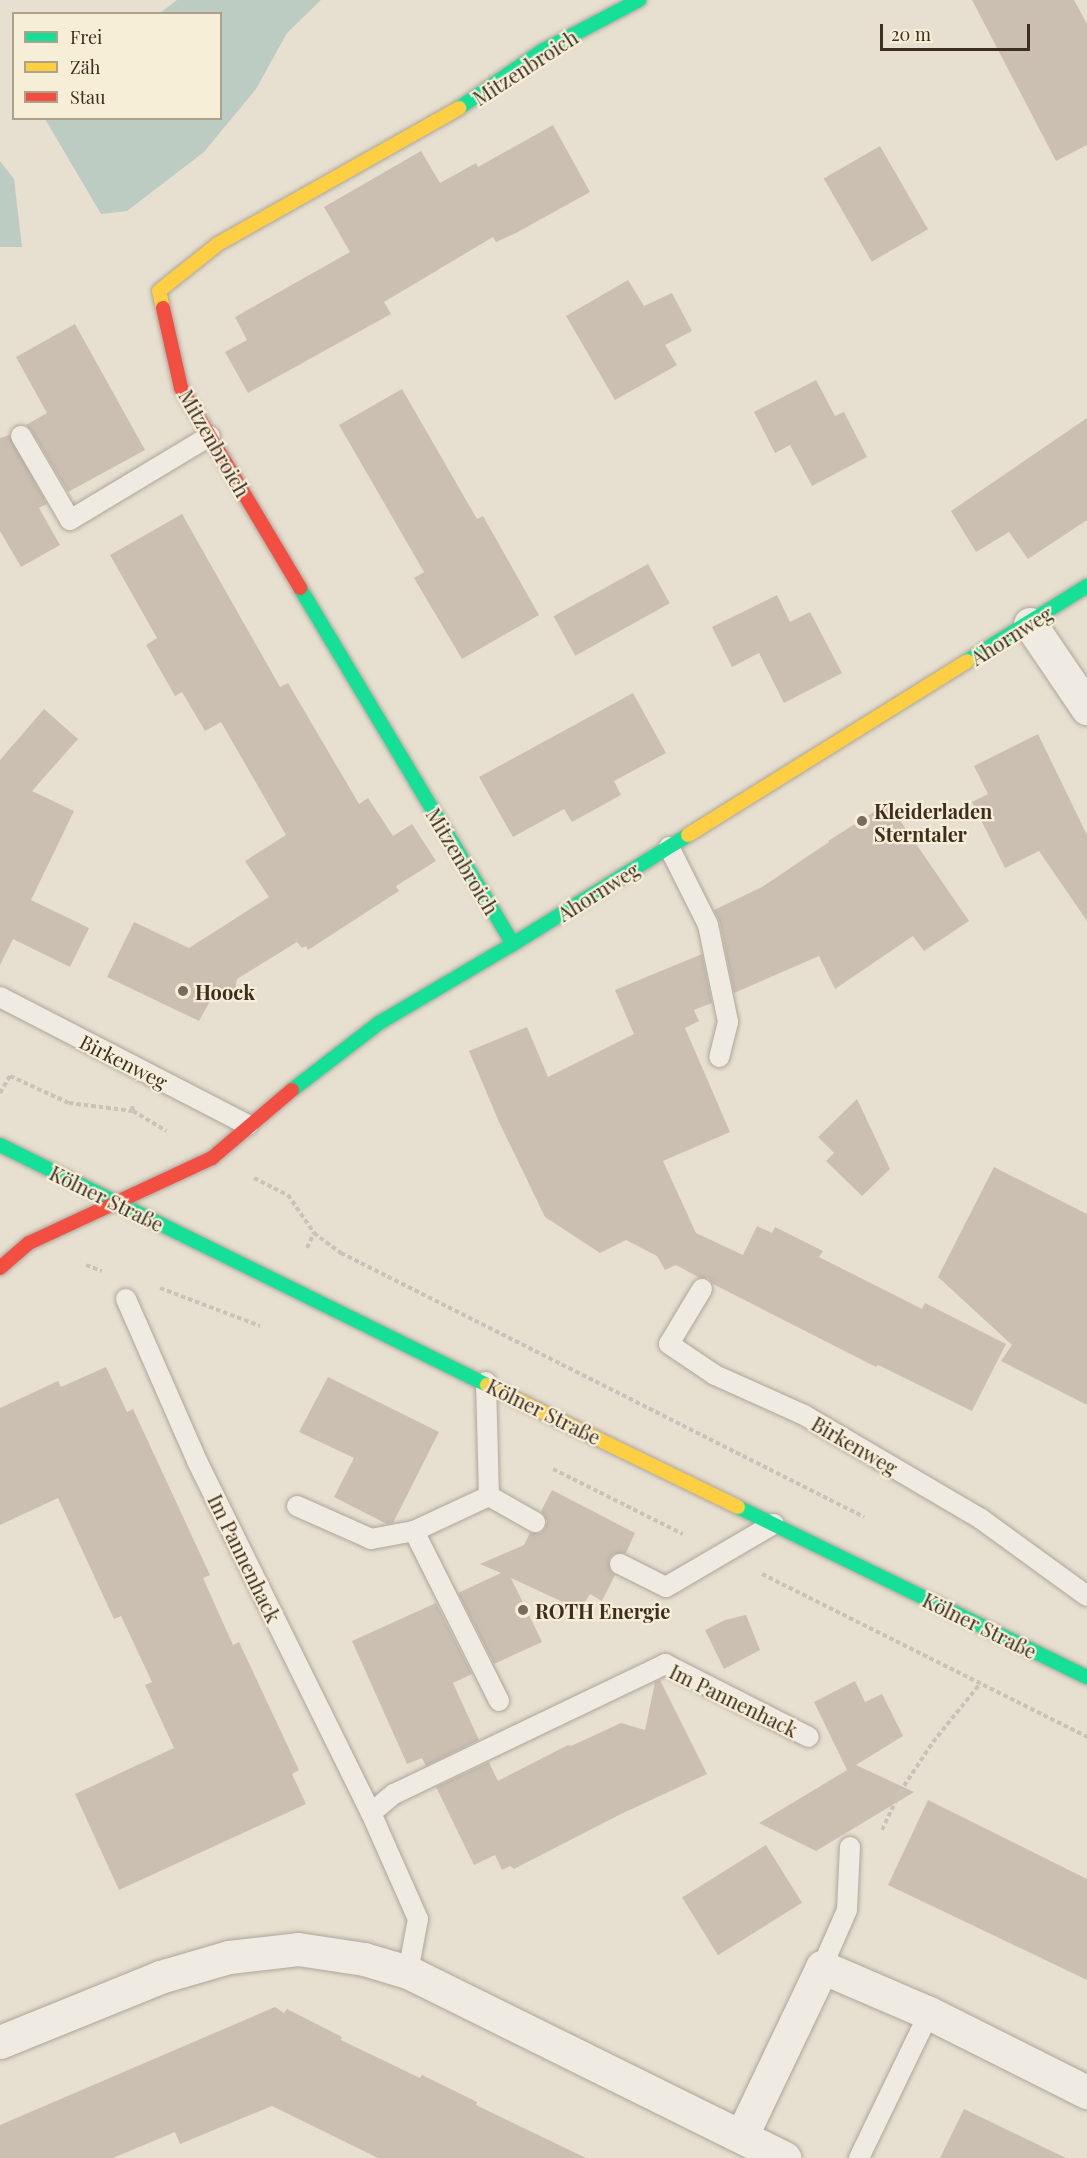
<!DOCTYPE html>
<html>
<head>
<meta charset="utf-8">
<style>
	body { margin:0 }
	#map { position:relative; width:1087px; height:2158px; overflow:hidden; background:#e7e0d1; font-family:"Playfair Display",serif }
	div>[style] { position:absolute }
	.water>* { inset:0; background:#bcccc2 }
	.building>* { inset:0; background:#cbbfb2; transform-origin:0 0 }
	.path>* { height:4px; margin-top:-2px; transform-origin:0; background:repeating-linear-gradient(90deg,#c8c2b9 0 4.5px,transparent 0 7.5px) }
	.roads { filter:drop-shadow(0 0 2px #ada599) drop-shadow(0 0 2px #ada599) }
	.lane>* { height:20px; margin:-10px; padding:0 10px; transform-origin:10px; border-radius:10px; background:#efebe3 }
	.street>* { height:33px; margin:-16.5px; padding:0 16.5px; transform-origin:16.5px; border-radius:16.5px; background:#efebe3 }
	.fast>* { height:14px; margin:-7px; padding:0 7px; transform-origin:7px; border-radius:7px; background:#16e098 }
	.slow>* { height:14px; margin:-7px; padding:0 7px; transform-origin:7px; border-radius:7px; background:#ffcf43 }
	.jam>* { height:14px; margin:-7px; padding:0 7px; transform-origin:7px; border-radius:7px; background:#f24e42 }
	.dots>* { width:16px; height:16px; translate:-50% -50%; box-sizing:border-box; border:3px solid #f7eed8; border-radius:50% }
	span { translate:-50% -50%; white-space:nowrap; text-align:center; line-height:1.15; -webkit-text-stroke:4.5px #f7eed8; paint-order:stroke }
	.street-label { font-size:20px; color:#3d2e20 }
	.poi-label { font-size:20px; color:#3d2e20; font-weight:700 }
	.left { translate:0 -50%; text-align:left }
	.legend { position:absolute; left:12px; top:12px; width:210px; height:108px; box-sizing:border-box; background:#f7eed8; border:2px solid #ada18e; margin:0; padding:8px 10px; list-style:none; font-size:18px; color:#3d2e20 }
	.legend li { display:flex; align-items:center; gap:12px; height:30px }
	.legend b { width:30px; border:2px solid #ada18e }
	.scale { position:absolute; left:880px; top:24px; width:150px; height:27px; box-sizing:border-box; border:3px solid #3d2e20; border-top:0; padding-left:8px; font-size:18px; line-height:21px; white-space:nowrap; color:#3d2e20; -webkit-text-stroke:4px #f7eed8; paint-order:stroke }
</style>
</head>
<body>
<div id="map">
	<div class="water">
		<div style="clip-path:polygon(177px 0,321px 0,287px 33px,256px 89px,204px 152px,127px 211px,101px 214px,45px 119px,220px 118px,220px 14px,160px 13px)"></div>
		<div style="clip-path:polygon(0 161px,14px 179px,22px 247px,0 247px)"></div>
	</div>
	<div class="building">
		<div style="clip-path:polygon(972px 0,1074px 0,1087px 24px,1087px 145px,1056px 161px)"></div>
		<div style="clip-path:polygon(553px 125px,590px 192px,516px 233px,496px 242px,493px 237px,384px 302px,391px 314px,248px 393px,225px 352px,247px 340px,235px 317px,350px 252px,324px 207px,421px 151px,440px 183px,476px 163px,478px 167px)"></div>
		<div style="left:880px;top:146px;width:96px;height:65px;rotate:60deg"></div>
		<div style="clip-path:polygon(628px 280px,644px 306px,672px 293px,692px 331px,665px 345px,677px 365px,615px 400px,566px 316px)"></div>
		<div style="clip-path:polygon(75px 324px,145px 450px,68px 492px,31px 430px,26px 425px,47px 413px,16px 357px)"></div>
		<div style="clip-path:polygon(816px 380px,835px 416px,844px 412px,867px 457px,812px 486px,790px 445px,775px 453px,754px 412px)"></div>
		<div style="clip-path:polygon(402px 389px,477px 519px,483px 516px,539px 615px,462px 659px,414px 578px,424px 572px,339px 425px)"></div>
		<div style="clip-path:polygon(1087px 418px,1087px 520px,1028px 559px,1009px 532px,976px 552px,951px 511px)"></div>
		<div style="clip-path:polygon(9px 435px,47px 504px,39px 508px,60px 545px,21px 567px,0 531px,0 438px)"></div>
		<div style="clip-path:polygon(182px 514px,280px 687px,288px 683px,359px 804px,368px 798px,393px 836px,412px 824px,436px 861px,396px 886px,399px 891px,308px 950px,306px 946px,302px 948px,297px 942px,237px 979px,235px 989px,210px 1001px,199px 1021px,107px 977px,134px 922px,189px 948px,269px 897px,245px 861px,286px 835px,221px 722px,205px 731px,182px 692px,175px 696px,146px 645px,157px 638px,110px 555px)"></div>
		<div style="left:648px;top:564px;width:45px;height:108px;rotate:61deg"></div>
		<div style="clip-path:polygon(777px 595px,790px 622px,810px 612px,842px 673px,784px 703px,759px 653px,732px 667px,712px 627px)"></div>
		<div style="clip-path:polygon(633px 693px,666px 753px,614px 781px,621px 795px,572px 822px,564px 809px,513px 837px,479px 777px)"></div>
		<div style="clip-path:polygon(44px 709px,78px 739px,32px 791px,74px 811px,31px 900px,89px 928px,70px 967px,13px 939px,0 965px,0 760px)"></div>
		<div style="clip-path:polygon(1038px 734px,1087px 835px,1087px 921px,1039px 851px,1005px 868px,972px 802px,988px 794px,974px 766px)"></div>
		<div style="clip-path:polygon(888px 803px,969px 921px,924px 951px,913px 936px,835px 989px,819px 956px,734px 993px,720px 923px,714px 910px,762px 887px,829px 842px,828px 841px)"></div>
		<div style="clip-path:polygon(702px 954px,712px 1003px,694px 1010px,699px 1021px,685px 1028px,730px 1132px,663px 1161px,696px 1233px,743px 1255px,757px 1226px,772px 1233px,775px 1227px,823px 1251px,819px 1257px,922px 1309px,925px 1303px,1006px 1344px,972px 1411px,878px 1365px,876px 1367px,713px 1284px,708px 1278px,700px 1278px,676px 1265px,665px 1270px,657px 1256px,626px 1240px,600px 1253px,545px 1217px,499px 1122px,469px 1051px,527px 1027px,548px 1077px,634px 1034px,615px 990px)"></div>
		<div style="clip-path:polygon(857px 1099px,890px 1169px,862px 1196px,826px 1161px,834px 1153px,818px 1137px)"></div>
		<div style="clip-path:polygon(994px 1167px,1087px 1214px,1087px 1405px,1001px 1361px,1012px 1345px,938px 1277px)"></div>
		<div style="clip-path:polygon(106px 1367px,127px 1412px,133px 1409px,210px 1575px,203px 1578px,233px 1645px,239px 1642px,299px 1770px,292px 1774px,306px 1804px,119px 1890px,75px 1794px,174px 1748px,145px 1685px,152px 1682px,121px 1616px,114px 1619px,58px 1498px,0 1525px,0 1408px,58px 1381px,61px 1387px)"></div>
		<div style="clip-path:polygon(328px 1377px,439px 1432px,393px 1523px,387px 1524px,334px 1497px,354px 1458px,299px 1432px)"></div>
		<div style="clip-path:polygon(552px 1490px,635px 1533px,626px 1553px,614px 1554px,609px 1559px,610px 1570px,615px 1575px,602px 1601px,590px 1594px,580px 1610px,511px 1578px,542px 1642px,494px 1664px,458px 1593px,501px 1573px,480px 1564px,524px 1545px,530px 1533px,541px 1533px,545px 1528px,547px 1521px,541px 1511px)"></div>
		<div style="clip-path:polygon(436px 1603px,472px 1674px,453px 1683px,479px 1740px,426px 1766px,422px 1758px,407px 1764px,352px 1641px)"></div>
		<div style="clip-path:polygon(746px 1615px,760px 1650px,724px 1669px,705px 1630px,725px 1620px)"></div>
		<div style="clip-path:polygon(660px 1680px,707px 1774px,619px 1815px,514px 1869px,510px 1866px,502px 1870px,495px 1855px,474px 1865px,436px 1787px,489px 1762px,498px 1781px,568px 1745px,571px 1746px,621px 1723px,645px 1730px,655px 1682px)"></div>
		<div style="clip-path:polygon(855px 1681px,865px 1702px,882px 1694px,903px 1736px,856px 1765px,914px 1792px,816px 1851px,759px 1823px,847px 1770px,814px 1702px)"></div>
		<div style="clip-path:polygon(928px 1800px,1087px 1879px,1087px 1980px,888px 1885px)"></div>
		<div style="left:766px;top:1845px;width:68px;height:99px;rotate:58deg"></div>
		<div style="clip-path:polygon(275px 2007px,284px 2013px,287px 2009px,342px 2037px,341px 2040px,420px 2078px,422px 2075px,477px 2102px,476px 2105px,586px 2158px,378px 2158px,272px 2106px,180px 2144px,175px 2132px,113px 2158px,0 2158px,0 2125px)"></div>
		<div style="clip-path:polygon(964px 2109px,1066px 2158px,940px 2158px)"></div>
	</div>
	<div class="path">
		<div style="left:0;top:1093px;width:20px;rotate:-60deg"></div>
		<div style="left:10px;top:1076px;width:65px;rotate:24.6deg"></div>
		<div style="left:69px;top:1103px;width:64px;rotate:7.1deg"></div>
		<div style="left:132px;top:1106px;width:5px;rotate:79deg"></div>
		<div style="left:133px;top:1111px;width:39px;rotate:31deg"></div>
		<div style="left:254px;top:1178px;width:38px;rotate:27deg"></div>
		<div style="left:288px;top:1195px;width:46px;rotate:55.6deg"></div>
		<div style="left:314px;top:1233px;width:34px;rotate:37deg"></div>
		<div style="left:341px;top:1253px;width:586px;rotate:26.78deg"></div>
		<div style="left:307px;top:1248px;width:17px;rotate:-65deg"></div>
		<div style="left:86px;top:1265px;width:17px;rotate:21deg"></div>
		<div style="left:160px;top:1288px;width:107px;rotate:20.8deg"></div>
		<div style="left:553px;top:1469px;width:145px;rotate:26.6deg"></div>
		<div style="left:762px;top:1574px;width:364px;rotate:26.6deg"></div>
		<div style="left:882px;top:1830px;width:42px;rotate:-64.7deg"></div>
		<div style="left:900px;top:1792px;width:60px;rotate:-56.6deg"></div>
		<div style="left:933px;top:1742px;width:73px;rotate:-51.1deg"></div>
	</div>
	<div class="roads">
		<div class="lane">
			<div style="left:21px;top:436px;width:97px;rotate:59.7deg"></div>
			<div style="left:70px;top:520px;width:163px;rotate:-31deg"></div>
			<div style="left:669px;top:847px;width:87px;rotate:63.4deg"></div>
			<div style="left:708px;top:925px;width:99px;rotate:78.3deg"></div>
			<div style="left:728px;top:1022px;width:36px;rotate:104deg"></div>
			<div style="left:0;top:997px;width:279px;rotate:27.3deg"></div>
			<div style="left:702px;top:1289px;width:64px;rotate:121deg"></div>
			<div style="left:669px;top:1344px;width:55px;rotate:34deg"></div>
			<div style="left:715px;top:1375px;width:98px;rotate:24.2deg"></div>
			<div style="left:804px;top:1415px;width:205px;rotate:30.4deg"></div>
			<div style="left:981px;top:1519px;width:131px;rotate:36deg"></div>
			<div style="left:126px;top:1299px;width:177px;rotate:66.3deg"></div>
			<div style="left:197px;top:1461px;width:393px;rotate:63.7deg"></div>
			<div style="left:371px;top:1813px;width:116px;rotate:66.1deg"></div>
			<div style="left:418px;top:1919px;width:54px;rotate:100.7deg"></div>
			<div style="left:486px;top:1382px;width:114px;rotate:88.5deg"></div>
			<div style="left:489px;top:1496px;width:53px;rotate:29.5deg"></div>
			<div style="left:489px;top:1496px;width:83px;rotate:155deg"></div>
			<div style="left:414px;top:1531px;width:190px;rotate:63.4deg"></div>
			<div style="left:297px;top:1506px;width:81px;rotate:24deg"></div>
			<div style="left:371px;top:1539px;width:44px;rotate:-10.5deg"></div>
			<div style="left:620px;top:1564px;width:51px;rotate:26.6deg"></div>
			<div style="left:666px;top:1587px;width:125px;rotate:-30.3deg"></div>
			<div style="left:371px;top:1813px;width:30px;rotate:-40deg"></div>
			<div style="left:394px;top:1794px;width:301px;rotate:-25.6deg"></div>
			<div style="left:665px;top:1664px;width:161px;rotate:26.9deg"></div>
			<div style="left:822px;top:1967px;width:62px;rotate:-66.3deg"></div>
			<div style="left:847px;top:1910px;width:63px;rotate:-87.3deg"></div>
			<div style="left:859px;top:2158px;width:161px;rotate:-64.2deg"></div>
		</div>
		<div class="street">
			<div style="left:1030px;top:624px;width:102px;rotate:55.8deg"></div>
			<div style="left:0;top:2042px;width:173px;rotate:-22.1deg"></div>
			<div style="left:160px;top:1977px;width:72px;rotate:-16.2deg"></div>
			<div style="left:229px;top:1957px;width:69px;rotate:-6.6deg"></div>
			<div style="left:298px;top:1949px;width:67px;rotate:8.6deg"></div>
			<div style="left:364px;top:1959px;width:46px;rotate:16.5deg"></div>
			<div style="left:408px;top:1972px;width:420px;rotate:26.3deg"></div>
			<div style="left:742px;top:2135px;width:186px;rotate:-64.5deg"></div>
			<div style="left:822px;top:1967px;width:116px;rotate:23.3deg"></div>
			<div style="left:929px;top:2013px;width:177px;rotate:26.6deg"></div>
		</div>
		<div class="fast">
			<div style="left:459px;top:108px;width:101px;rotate:-34.5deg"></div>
			<div style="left:542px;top:51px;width:110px;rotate:-27.7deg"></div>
			<div style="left:300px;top:588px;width:415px;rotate:59.1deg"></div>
			<div style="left:967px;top:661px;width:142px;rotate:-32deg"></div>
			<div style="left:292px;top:1090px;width:110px;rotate:-37.6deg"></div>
			<div style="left:379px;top:1023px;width:156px;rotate:-30.5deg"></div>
			<div style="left:513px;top:944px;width:206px;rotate:-31.9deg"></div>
			<div style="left:0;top:1145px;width:543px;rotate:26.23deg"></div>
			<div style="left:738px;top:1507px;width:388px;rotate:26deg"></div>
		</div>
		<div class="slow">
			<div style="left:163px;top:308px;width:17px;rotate:-103deg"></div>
			<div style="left:159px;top:291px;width:75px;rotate:-38.5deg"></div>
			<div style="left:218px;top:244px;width:277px;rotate:-29.4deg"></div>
			<div style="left:688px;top:835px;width:329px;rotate:-31.9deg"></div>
			<div style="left:487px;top:1385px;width:279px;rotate:25.9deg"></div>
		</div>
		<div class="jam">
			<div style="left:163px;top:308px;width:82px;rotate:77.3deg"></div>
			<div style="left:181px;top:388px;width:233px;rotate:59.2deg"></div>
			<div style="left:0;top:1268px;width:38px;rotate:-41deg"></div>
			<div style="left:29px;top:1243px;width:202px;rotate:-24.9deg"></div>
			<div style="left:212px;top:1158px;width:105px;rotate:-40.4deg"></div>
		</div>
	</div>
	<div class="dots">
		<div style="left:862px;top:821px;background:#786c5e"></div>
		<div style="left:183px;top:991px;background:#786c5e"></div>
		<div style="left:523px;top:1610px;background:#786c5e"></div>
	</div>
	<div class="street-label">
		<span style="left:525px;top:67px;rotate:-33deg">Mitzenbroich</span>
		<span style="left:215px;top:443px;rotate:60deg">Mitzenbroich</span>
		<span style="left:1011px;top:635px;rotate:-32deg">Ahornweg</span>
		<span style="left:463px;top:861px;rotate:59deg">Mitzenbroich</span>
		<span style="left:598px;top:891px;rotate:-32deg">Ahornweg</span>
		<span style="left:124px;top:1061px;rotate:27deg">Birkenweg</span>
		<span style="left:107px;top:1198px;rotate:26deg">Kölner Straße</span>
		<span style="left:544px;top:1411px;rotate:26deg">Kölner Straße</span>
		<span style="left:855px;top:1445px;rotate:30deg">Birkenweg</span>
		<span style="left:245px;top:1558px;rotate:64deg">Im Pannenhack</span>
		<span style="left:980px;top:1625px;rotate:26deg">Kölner Straße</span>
		<span style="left:734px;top:1700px;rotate:26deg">Im Pannenhack</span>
	</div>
	<div class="poi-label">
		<span class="left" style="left:874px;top:822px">Kleiderladen<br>Sterntaler</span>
		<span class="left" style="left:195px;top:991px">Hoock</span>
		<span class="left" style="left:535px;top:1610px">ROTH Energie</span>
	</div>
	<ul class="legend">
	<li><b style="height:8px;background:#16e098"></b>Frei</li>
	<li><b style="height:8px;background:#ffcf43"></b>Zäh</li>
	<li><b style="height:8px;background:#f24e42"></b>Stau</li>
	</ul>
	<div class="scale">20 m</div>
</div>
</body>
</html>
